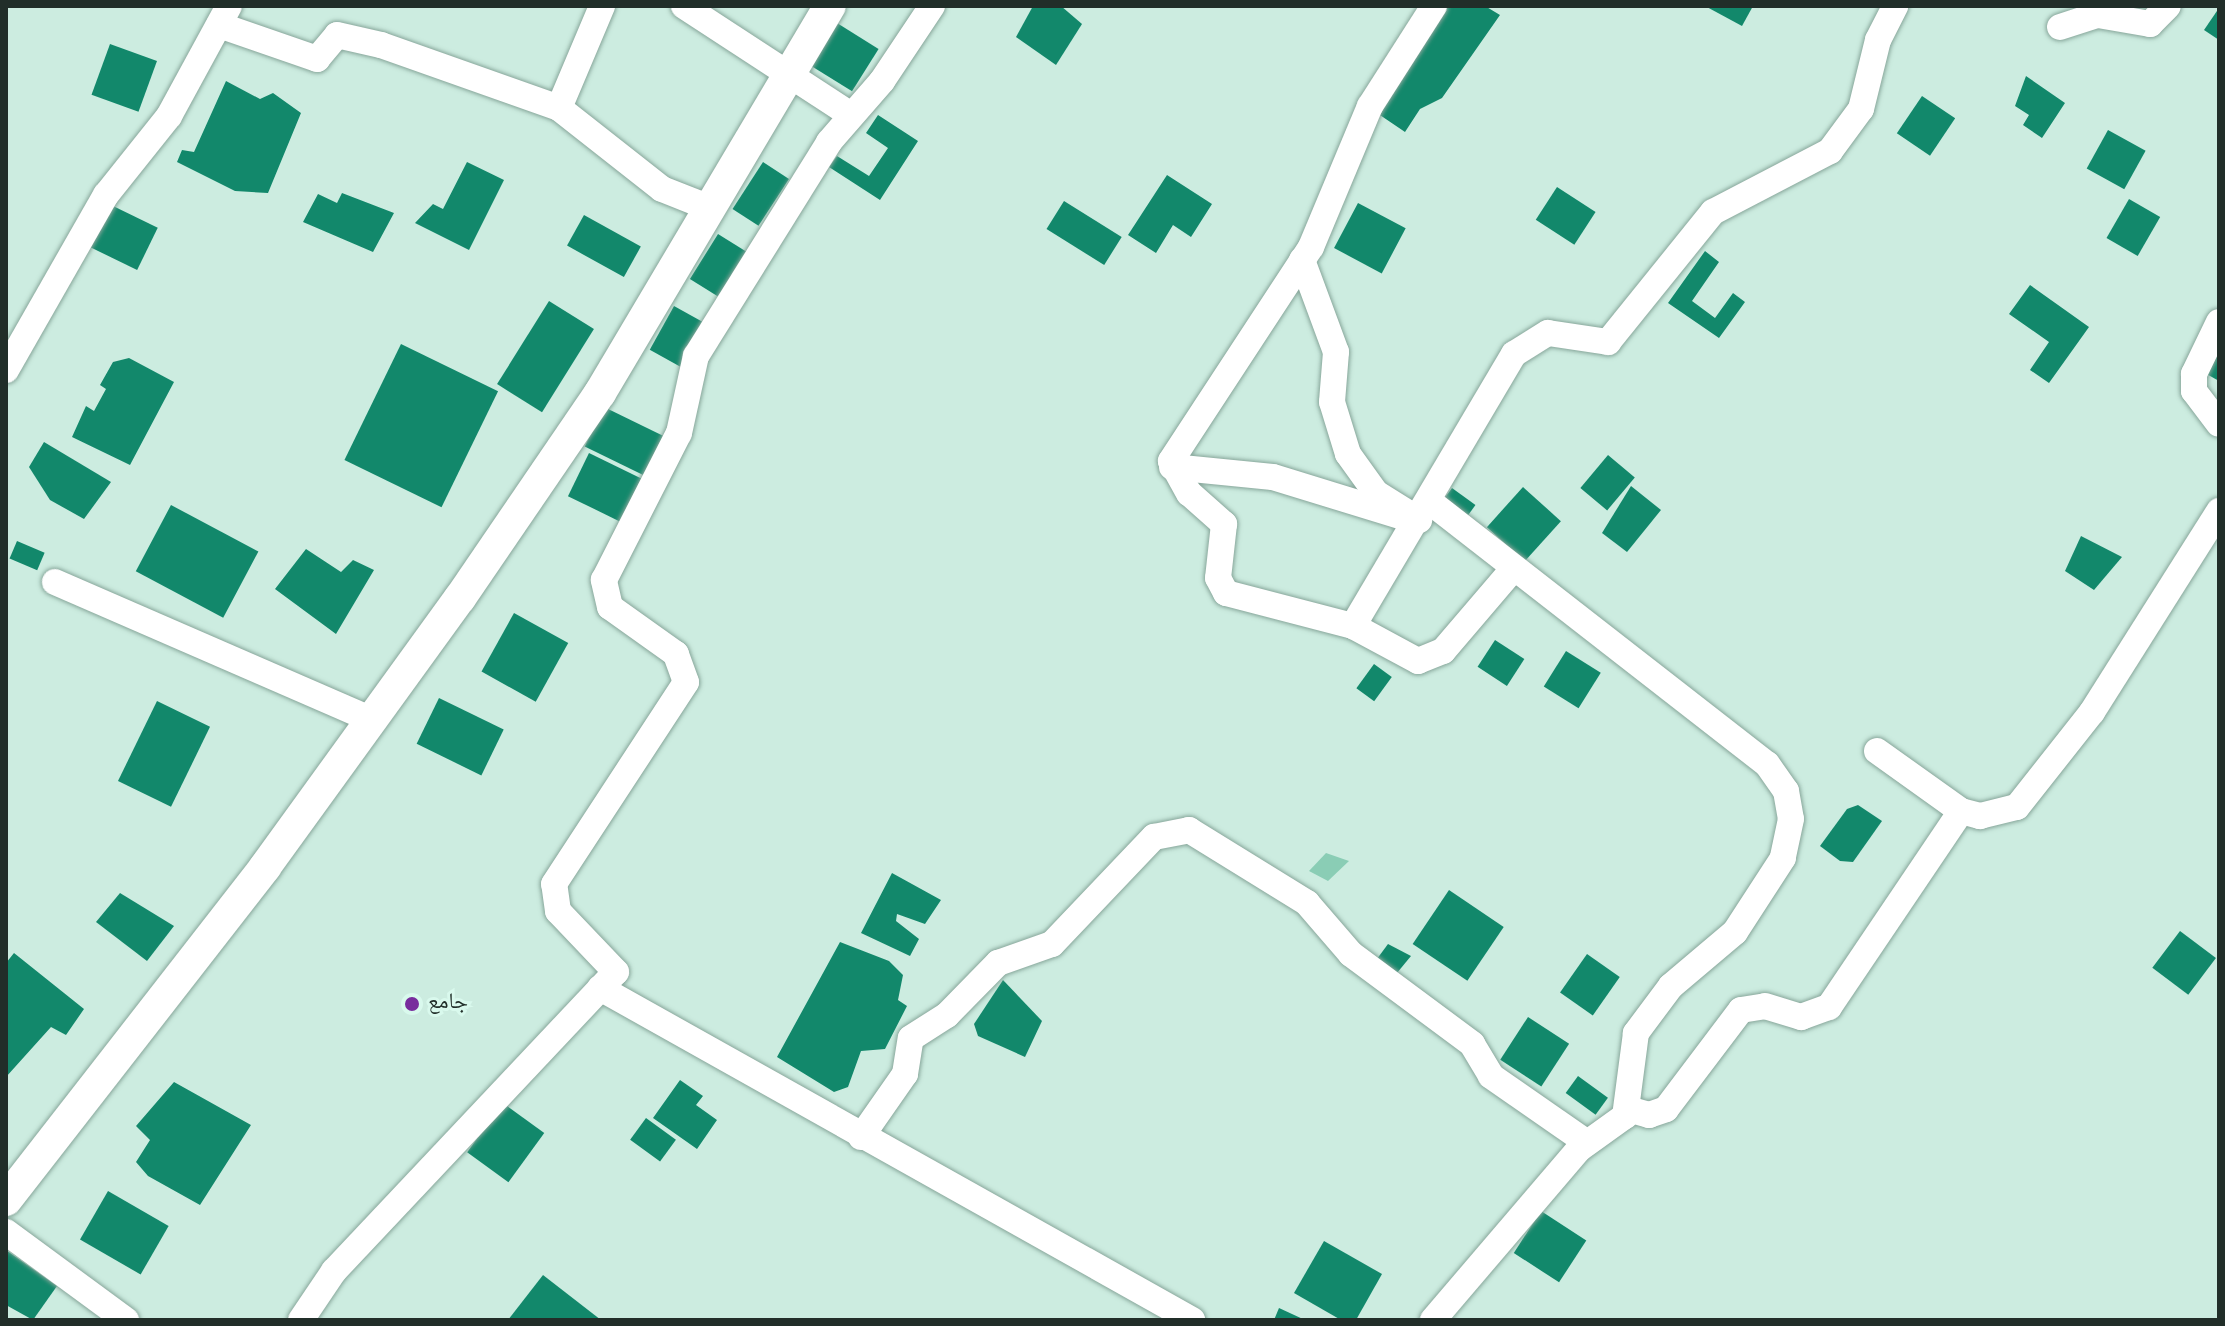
<!DOCTYPE html>
<html>
<head>
<meta charset="utf-8">
<style>
	body { margin:0 }
	#map { position:relative; width:2225px; height:1326px; overflow:hidden; background:#ccece0; font-family:Georgia,"Noto Naskh Arabic",serif }
	div>[style] { position:absolute }
	.green>* { inset:0; background:#8acdb5 }
	.building>* { inset:0; background:#12886b; transform-origin:0 0 }
	.roads { filter:drop-shadow(0 0 2px #87a69a) drop-shadow(0 0 2px #87a69a) }
	.minor>* { height:26px; margin:-13px; padding:0 13px; transform-origin:13px; border-radius:13px; background:#fff }
	.tertiary>* { height:32px; margin:-16px; padding:0 16px; transform-origin:16px; border-radius:16px; background:#fff }
	.dots>* { width:22px; height:22px; translate:-50% -50%; box-sizing:border-box; border:4px solid #d9f9ed; border-radius:50% }
	span { translate:-50% -50%; white-space:nowrap; text-align:center; line-height:1.15; -webkit-text-stroke:6px #d9f9ed; paint-order:stroke }
	.poi-label { font-size:22px; color:#212e29 }
	.left { translate:0 -50%; text-align:left }
	.frame { position:absolute; inset:0; border:8px solid #212e29; pointer-events:none }
</style>
</head>
<body>
<div id="map">
	<div class="green">
		<div style="clip-path:polygon(1326px 853px,1349px 861px,1328px 881px,1309px 871px)"></div>
	</div>
	<div class="building">
		<div style="clip-path:polygon(1033px 6px,1061px 6px,1082px 24px,1056px 65px,1016px 37px)"></div>
		<div style="clip-path:polygon(1443px 6px,1485px 6px,1500px 15px,1442px 98px,1420px 109px,1405px 132px,1374px 111px)"></div>
		<div style="clip-path:polygon(1705px 6px,1753px 6px,1742px 26px)"></div>
		<div style="clip-path:polygon(2219px 8px,2219px 40px,2204px 30px)"></div>
		<div style="left:837px;top:23px;width:49px;height:50px;rotate:32deg"></div>
		<div style="left:110px;top:44px;width:50px;height:54px;rotate:20deg"></div>
		<div style="clip-path:polygon(2026px 76px,2065px 103px,2042px 138px,2023px 125px,2029px 115px,2015px 106px)"></div>
		<div style="clip-path:polygon(226px 81px,260px 99px,273px 93px,301px 113px,268px 193px,235px 191px,177px 162px,182px 150px,194px 152px)"></div>
		<div style="left:1922px;top:96px;width:40px;height:45px;rotate:34deg"></div>
		<div style="clip-path:polygon(878px 115px,918px 141px,880px 200px,829px 167px,837px 156px,869px 176px,888px 148px,866px 133px)"></div>
		<div style="left:2108px;top:130px;width:43px;height:44px;rotate:29deg"></div>
		<div style="clip-path:polygon(467px 162px,504px 180px,469px 250px,415px 223px,433px 204px,443px 209px)"></div>
		<div style="left:763px;top:162px;width:31px;height:56px;rotate:33deg"></div>
		<div style="clip-path:polygon(1167px 175px,1212px 204px,1191px 237px,1173px 225px,1156px 253px,1128px 235px)"></div>
		<div style="left:1557px;top:187px;width:46px;height:39px;rotate:33deg"></div>
		<div style="clip-path:polygon(342px 193px,394px 213px,373px 252px,303px 222px,318px 194px,337px 203px)"></div>
		<div style="left:2129px;top:199px;width:36px;height:45px;rotate:30deg"></div>
		<div style="left:1064px;top:201px;width:68px;height:33px;rotate:32deg"></div>
		<div style="left:1358px;top:203px;width:54px;height:51px;rotate:28deg"></div>
		<div style="left:111px;top:205px;width:52px;height:47px;rotate:26deg"></div>
		<div style="left:584px;top:215px;width:65px;height:35px;rotate:29deg"></div>
		<div style="left:718px;top:234px;width:36px;height:53px;rotate:32deg"></div>
		<div style="clip-path:polygon(1705px 251px,1719px 262px,1692px 301px,1715px 318px,1733px 293px,1745px 302px,1719px 338px,1668px 303px)"></div>
		<div style="clip-path:polygon(2030px 285px,2089px 327px,2049px 383px,2030px 370px,2049px 342px,2009px 314px)"></div>
		<div style="left:549px;top:301px;width:53px;height:98px;rotate:32deg"></div>
		<div style="left:674px;top:306px;width:35px;height:50px;rotate:29deg"></div>
		<div style="clip-path:polygon(2219px 338px,2219px 381px,2203px 372px)"></div>
		<div style="left:401px;top:344px;width:108px;height:129px;rotate:26deg"></div>
		<div style="clip-path:polygon(129px 358px,174px 382px,130px 465px,72px 437px,86px 406px,94px 411px,106px 389px,100px 385px,113px 362px)"></div>
		<div style="left:604px;top:407px;width:69px;height:44px;rotate:26deg"></div>
		<div style="clip-path:polygon(44px 442px,111px 482px,84px 519px,50px 500px,29px 467px)"></div>
		<div style="left:589px;top:453px;width:61px;height:48px;rotate:26deg"></div>
		<div style="left:1608px;top:455px;width:35px;height:43px;rotate:40deg"></div>
		<div style="clip-path:polygon(1631px 486px,1661px 510px,1627px 552px,1602px 533px)"></div>
		<div style="left:1523px;top:487px;width:51px;height:54px;rotate:42deg"></div>
		<div style="left:1452px;top:488px;width:29px;height:17px;rotate:36deg"></div>
		<div style="left:171px;top:505px;width:99px;height:75px;rotate:28deg"></div>
		<div style="clip-path:polygon(2081px 536px,2122px 557px,2094px 590px,2065px 571px)"></div>
		<div style="left:17px;top:541px;width:30px;height:19px;rotate:23deg"></div>
		<div style="clip-path:polygon(306px 549px,341px 572px,353px 560px,374px 570px,336px 634px,275px 589px)"></div>
		<div style="left:514px;top:613px;width:62px;height:67px;rotate:29deg"></div>
		<div style="left:1495px;top:640px;width:35px;height:32px;rotate:33deg"></div>
		<div style="left:1566px;top:651px;width:41px;height:42px;rotate:32deg"></div>
		<div style="left:1374px;top:664px;width:22px;height:30px;rotate:36deg"></div>
		<div style="left:439px;top:698px;width:72px;height:51px;rotate:26deg"></div>
		<div style="left:157px;top:701px;width:59px;height:89px;rotate:26deg"></div>
		<div style="clip-path:polygon(1858px 805px,1882px 821px,1853px 862px,1840px 861px,1820px 846px,1847px 809px)"></div>
		<div style="clip-path:polygon(892px 873px,941px 900px,925px 924px,897px 914px,896px 921px,919px 939px,910px 956px,861px 933px)"></div>
		<div style="left:1449px;top:890px;width:66px;height:65px;rotate:34deg"></div>
		<div style="clip-path:polygon(120px 893px,174px 926px,147px 961px,96px 922px)"></div>
		<div style="left:2180px;top:931px;width:45px;height:46px;rotate:37deg"></div>
		<div style="clip-path:polygon(840px 942px,889px 961px,903px 975px,898px 1000px,907px 1006px,885px 1049px,861px 1051px,848px 1087px,834px 1092px,777px 1057px)"></div>
		<div style="clip-path:polygon(1388px 944px,1411px 956px,1392px 979px,1374px 963px)"></div>
		<div style="clip-path:polygon(14px 953px,84px 1009px,66px 1035px,51px 1027px,6px 1077px,6px 963px)"></div>
		<div style="left:1587px;top:954px;width:40px;height:47px;rotate:35deg"></div>
		<div style="clip-path:polygon(1003px 980px,1042px 1021px,1025px 1057px,978px 1036px,974px 1024px)"></div>
		<div style="left:1528px;top:1017px;width:49px;height:51px;rotate:33deg"></div>
		<div style="left:1578px;top:1076px;width:37px;height:21px;rotate:36deg"></div>
		<div style="clip-path:polygon(680px 1080px,703px 1096px,696px 1105px,717px 1120px,697px 1149px,653px 1118px)"></div>
		<div style="clip-path:polygon(174px 1082px,251px 1125px,200px 1205px,148px 1176px,136px 1162px,150px 1140px,136px 1126px)"></div>
		<div style="left:503px;top:1103px;width:51px;height:61px;rotate:36deg"></div>
		<div style="left:646px;top:1118px;width:37px;height:27px;rotate:36deg"></div>
		<div style="left:108px;top:1191px;width:70px;height:56px;rotate:30deg"></div>
		<div style="left:1541px;top:1211px;width:54px;height:50px;rotate:33deg"></div>
		<div style="clip-path:polygon(1324px 1241px,1382px 1274px,1356px 1320px,1341px 1320px,1294px 1293px)"></div>
		<div style="clip-path:polygon(6px 1250px,57px 1286px,33px 1320px,6px 1305px)"></div>
		<div style="clip-path:polygon(543px 1275px,601px 1320px,508px 1320px)"></div>
		<div style="clip-path:polygon(1279px 1308px,1305px 1320px,1274px 1320px)"></div>
	</div>
	<div class="roads">
		<div class="minor">
			<div style="left:684px;top:6px;width:199px;rotate:33.1deg"></div>
			<div style="left:1434px;top:6px;width:119px;rotate:122.6deg"></div>
			<div style="left:1370px;top:106px;width:153px;rotate:112.7deg"></div>
			<div style="left:1311px;top:247px;width:256px;rotate:123.2deg"></div>
			<div style="left:1171px;top:461px;width:37px;rotate:61deg"></div>
			<div style="left:1189px;top:493px;width:47px;rotate:41.5deg"></div>
			<div style="left:1224px;top:524px;width:54px;rotate:96.3deg"></div>
			<div style="left:1218px;top:578px;width:17px;rotate:62deg"></div>
			<div style="left:1226px;top:593px;width:131px;rotate:14.6deg"></div>
			<div style="left:1353px;top:626px;width:74px;rotate:28.3deg"></div>
			<div style="left:1418px;top:661px;width:27px;rotate:-22deg"></div>
			<div style="left:1443px;top:651px;width:109px;rotate:-49.5deg"></div>
			<div style="left:219px;top:25px;width:104px;rotate:19.1deg"></div>
			<div style="left:317px;top:59px;width:31px;rotate:-50deg"></div>
			<div style="left:337px;top:35px;width:45px;rotate:12.8deg"></div>
			<div style="left:381px;top:45px;width:189px;rotate:19.5deg"></div>
			<div style="left:559px;top:108px;width:131px;rotate:38.2deg"></div>
			<div style="left:662px;top:189px;width:52px;rotate:21.6deg"></div>
			<div style="left:2060px;top:27px;width:40px;rotate:-18deg"></div>
			<div style="left:2098px;top:15px;width:53px;rotate:9.8deg"></div>
			<div style="left:2150px;top:24px;width:25px;rotate:-45deg"></div>
			<div style="left:559px;top:108px;width:111px;rotate:-67.1deg"></div>
			<div style="left:1302px;top:260px;width:98px;rotate:69.7deg"></div>
			<div style="left:1336px;top:352px;width:50px;rotate:94.6deg"></div>
			<div style="left:1332px;top:402px;width:54px;rotate:72.9deg"></div>
			<div style="left:1348px;top:454px;width:48px;rotate:54.3deg"></div>
			<div style="left:1376px;top:493px;width:51px;rotate:32.1deg"></div>
			<div style="left:2219px;top:322px;width:58px;rotate:115.7deg"></div>
			<div style="left:2194px;top:374px;width:17px;rotate:90deg"></div>
			<div style="left:2194px;top:391px;width:41px;rotate:52.9deg"></div>
			<div style="left:6px;top:370px;width:202px;rotate:-60.3deg"></div>
			<div style="left:106px;top:195px;width:101px;rotate:-51.4deg"></div>
			<div style="left:169px;top:116px;width:125px;rotate:-61.4deg"></div>
			<div style="left:1172px;top:467px;width:101px;rotate:5.7deg"></div>
			<div style="left:1273px;top:477px;width:139px;rotate:17.1deg"></div>
			<div style="left:1429px;top:501px;width:428px;rotate:37.9deg"></div>
			<div style="left:1767px;top:764px;width:33px;rotate:55deg"></div>
			<div style="left:1786px;top:791px;width:28px;rotate:80deg"></div>
			<div style="left:1791px;top:819px;width:40px;rotate:102deg"></div>
			<div style="left:1783px;top:858px;width:88px;rotate:123deg"></div>
			<div style="left:1735px;top:932px;width:84px;rotate:139.8deg"></div>
			<div style="left:1671px;top:986px;width:59px;rotate:126.7deg"></div>
			<div style="left:1636px;top:1033px;width:84px;rotate:97.5deg"></div>
			<div style="left:1625px;top:1116px;width:57px;rotate:144.3deg"></div>
			<div style="left:1579px;top:1149px;width:225px;rotate:130.5deg"></div>
			<div style="left:55px;top:582px;width:346px;rotate:23.5deg"></div>
			<div style="left:1353px;top:626px;width:316px;rotate:-59.4deg"></div>
			<div style="left:1514px;top:354px;width:40px;rotate:-32deg"></div>
			<div style="left:1548px;top:333px;width:61px;rotate:8.5deg"></div>
			<div style="left:1608px;top:342px;width:167px;rotate:-51.1deg"></div>
			<div style="left:1713px;top:212px;width:132px;rotate:-27.5deg"></div>
			<div style="left:1830px;top:151px;width:52px;rotate:-53.6deg"></div>
			<div style="left:1861px;top:109px;width:71px;rotate:-76.2deg"></div>
			<div style="left:1878px;top:40px;width:38px;rotate:-63deg"></div>
			<div style="left:1877px;top:751px;width:103px;rotate:35.5deg"></div>
			<div style="left:1961px;top:811px;width:20px;rotate:15deg"></div>
			<div style="left:1980px;top:816px;width:38px;rotate:-14deg"></div>
			<div style="left:2017px;top:807px;width:121px;rotate:-51.7deg"></div>
			<div style="left:2092px;top:712px;width:238px;rotate:-57.7deg"></div>
			<div style="left:600px;top:988px;width:679px;rotate:29.28deg"></div>
			<div style="left:1628px;top:1109px;width:22px;rotate:16deg"></div>
			<div style="left:1649px;top:1115px;width:18px;rotate:-19deg"></div>
			<div style="left:1666px;top:1109px;width:124px;rotate:-52.9deg"></div>
			<div style="left:1741px;top:1010px;width:24px;rotate:-9deg"></div>
			<div style="left:1765px;top:1006px;width:38px;rotate:17deg"></div>
			<div style="left:1801px;top:1017px;width:30px;rotate:-20deg"></div>
			<div style="left:1829px;top:1007px;width:236px;rotate:-56deg"></div>
			<div style="left:861px;top:1137px;width:77px;rotate:-55.1deg"></div>
			<div style="left:905px;top:1074px;width:36px;rotate:-81deg"></div>
			<div style="left:911px;top:1038px;width:43px;rotate:-32.6deg"></div>
			<div style="left:947px;top:1015px;width:73px;rotate:-45.6deg"></div>
			<div style="left:998px;top:963px;width:57px;rotate:-19.4deg"></div>
			<div style="left:1052px;top:944px;width:148px;rotate:-46.4deg"></div>
			<div style="left:1154px;top:837px;width:36px;rotate:-11deg"></div>
			<div style="left:1189px;top:830px;width:139px;rotate:31.7deg"></div>
			<div style="left:1307px;top:903px;width:67px;rotate:49.2deg"></div>
			<div style="left:1351px;top:954px;width:151px;rotate:36.6deg"></div>
			<div style="left:1472px;top:1044px;width:37px;rotate:59deg"></div>
			<div style="left:1491px;top:1076px;width:116px;rotate:34.8deg"></div>
			<div style="left:6px;top:1232px;width:149px;rotate:36.3deg"></div>
			<div style="left:301px;top:1320px;width:59px;rotate:-56deg"></div>
			<div style="left:334px;top:1271px;width:411px;rotate:-46.7deg"></div>
			<div style="left:616px;top:972px;width:84px;rotate:-133.6deg"></div>
			<div style="left:558px;top:911px;width:27px;rotate:-98deg"></div>
			<div style="left:554px;top:884px;width:241px;rotate:-56.8deg"></div>
			<div style="left:686px;top:682px;width:30px;rotate:-110deg"></div>
			<div style="left:676px;top:654px;width:81px;rotate:-144.5deg"></div>
			<div style="left:610px;top:607px;width:28px;rotate:-103deg"></div>
			<div style="left:604px;top:580px;width:165px;rotate:-63deg"></div>
			<div style="left:679px;top:433px;width:79px;rotate:-77.6deg"></div>
			<div style="left:696px;top:356px;width:252px;rotate:-58.1deg"></div>
			<div style="left:829px;top:142px;width:81px;rotate:-49deg"></div>
			<div style="left:882px;top:81px;width:90px;rotate:-56.3deg"></div>
		</div>
		<div class="tertiary">
			<div style="left:6px;top:1200px;width:422px;rotate:-52.1deg"></div>
			<div style="left:265px;top:867px;width:332px;rotate:-54.1deg"></div>
			<div style="left:460px;top:598px;width:248px;rotate:-55.7deg"></div>
			<div style="left:600px;top:393px;width:450px;rotate:-59.3deg"></div>
		</div>
	</div>
	<div class="dots">
		<div style="left:412px;top:1004px;background:#782c9d"></div>
	</div>
	<div class="poi-label">
		<span class="left" style="left:428px;top:1004px">جامع</span>
	</div>
	<div class="frame"></div>
</div>
</body>
</html>
